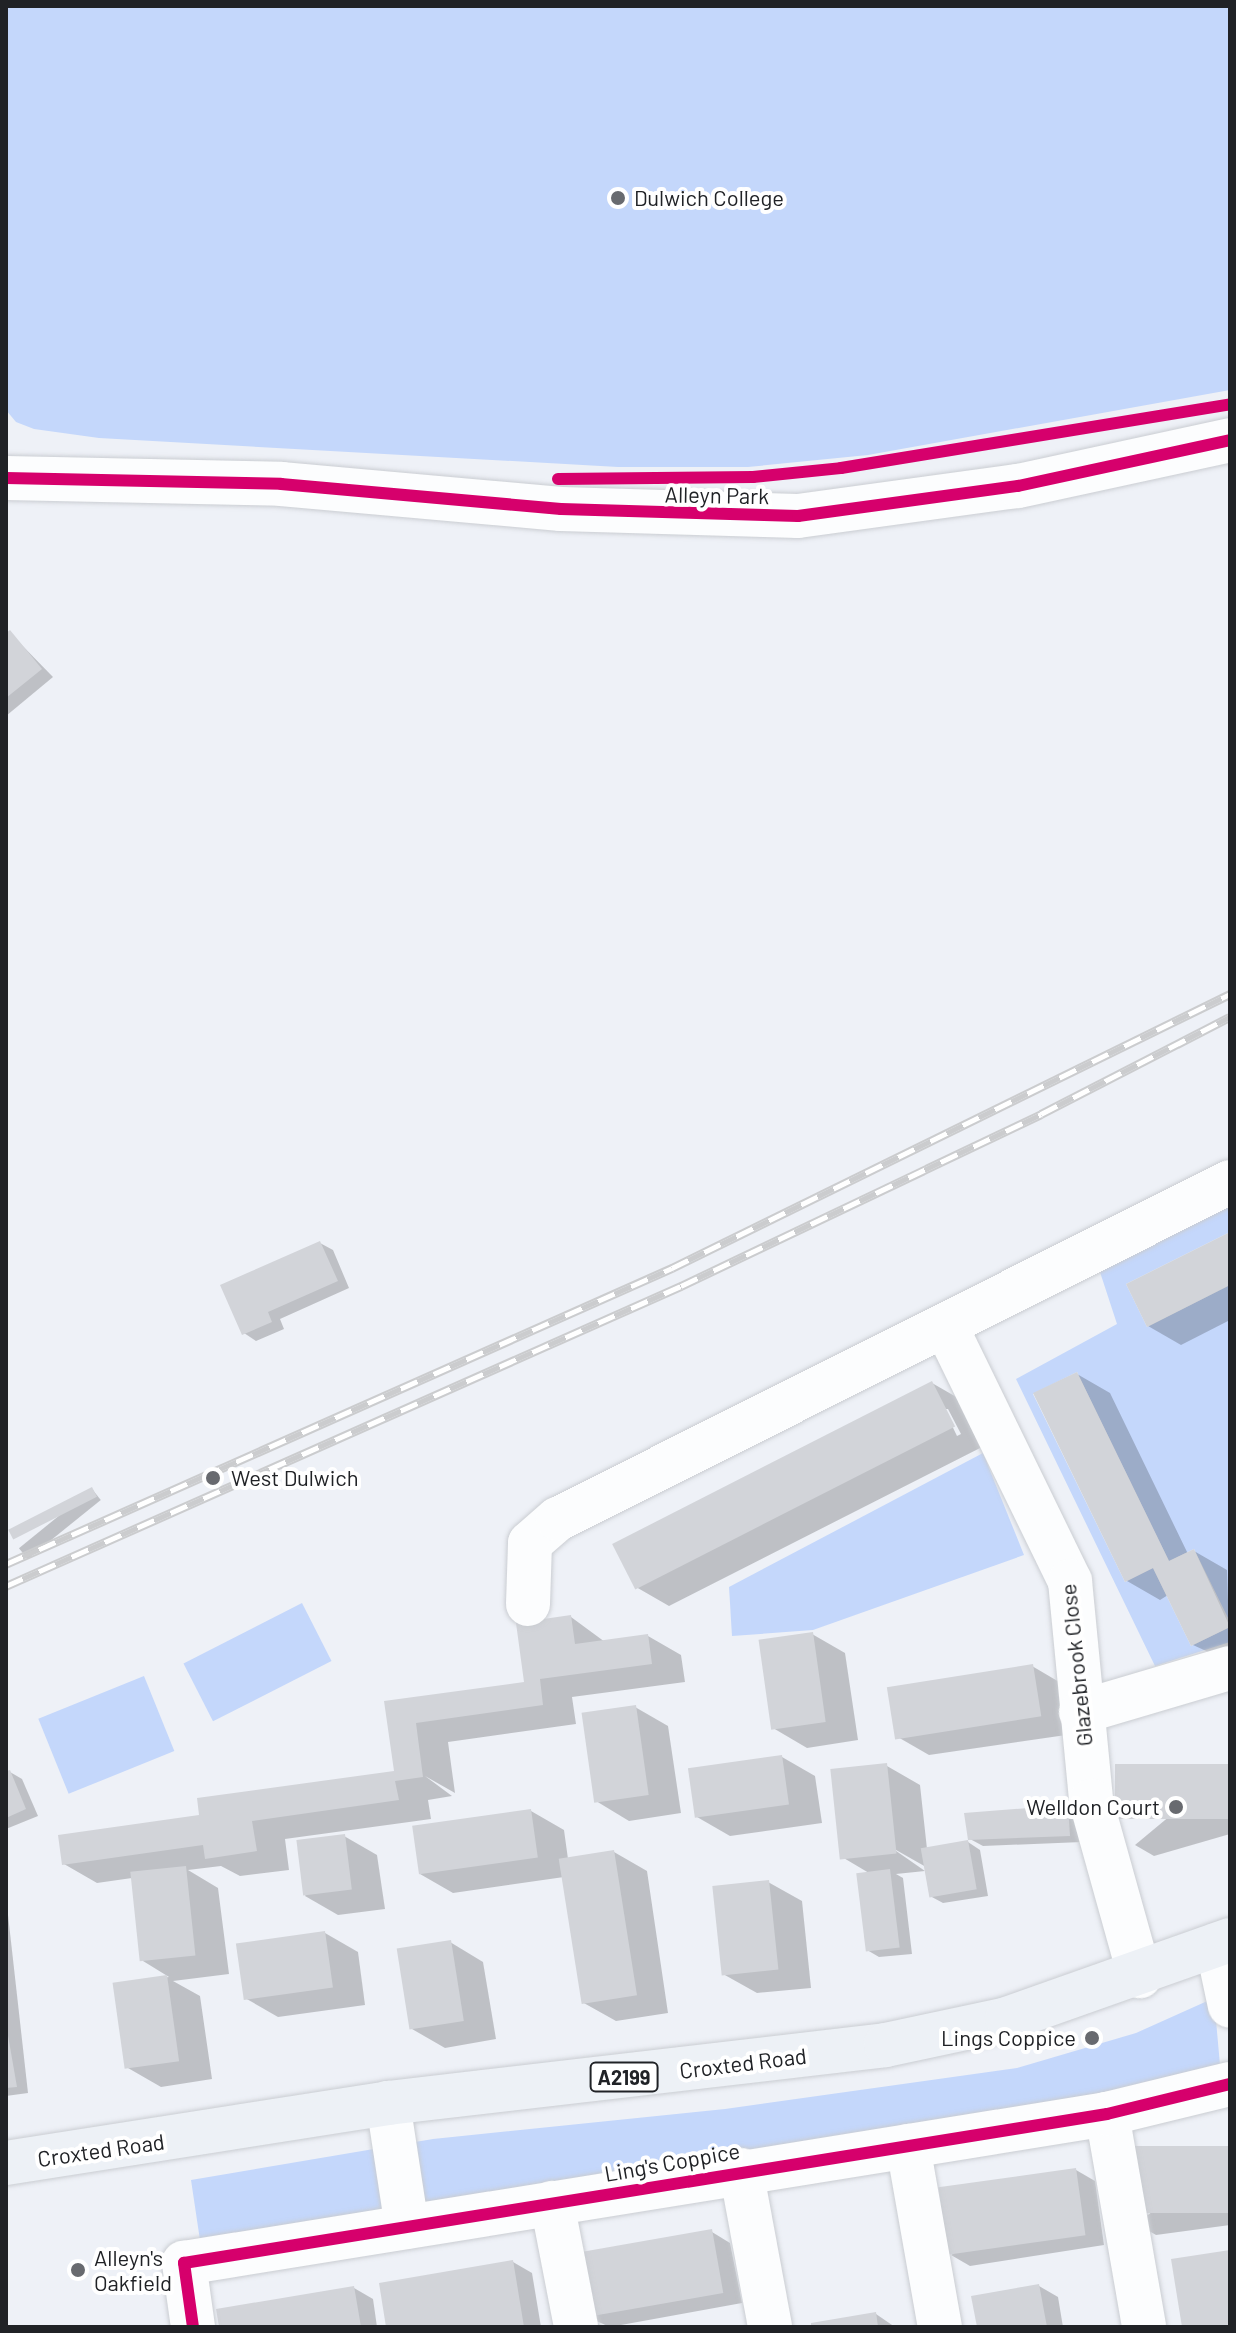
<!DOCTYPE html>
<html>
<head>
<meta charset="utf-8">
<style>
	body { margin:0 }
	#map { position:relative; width:1236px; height:2333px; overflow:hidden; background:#eef1f7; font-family:Barlow,sans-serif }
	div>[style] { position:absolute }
	.green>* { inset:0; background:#c4d7fb; transform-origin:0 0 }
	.shadow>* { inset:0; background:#0003; transform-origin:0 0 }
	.building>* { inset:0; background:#d2d4d9; transform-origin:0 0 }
	.roads { filter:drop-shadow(0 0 2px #cacdd2) drop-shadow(0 0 2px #cacdd2) }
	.minor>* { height:44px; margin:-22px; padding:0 22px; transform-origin:22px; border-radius:22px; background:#fcfdfe }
	.major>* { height:44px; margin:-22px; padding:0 22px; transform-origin:22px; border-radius:22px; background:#edf1f6 }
	.rail>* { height:9px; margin-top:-4.5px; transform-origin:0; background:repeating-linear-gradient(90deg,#fff 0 18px,#cbccce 0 36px); box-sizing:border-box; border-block:2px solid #cbccce }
	.cycleway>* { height:12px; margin:-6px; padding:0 6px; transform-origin:6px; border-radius:6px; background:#d6006c }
	.dots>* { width:22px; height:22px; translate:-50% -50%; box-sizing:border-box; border:4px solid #fff; border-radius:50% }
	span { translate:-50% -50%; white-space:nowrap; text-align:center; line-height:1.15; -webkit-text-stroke:8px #fff; paint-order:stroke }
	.shield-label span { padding:2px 6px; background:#fff; border:2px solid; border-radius:6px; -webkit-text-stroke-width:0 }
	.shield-label { font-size:20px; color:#202226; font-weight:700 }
	.poi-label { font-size:22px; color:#202226 }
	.left { translate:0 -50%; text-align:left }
	.right { translate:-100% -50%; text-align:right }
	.street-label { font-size:22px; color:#202226 }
	.frame { position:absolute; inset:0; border:8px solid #202226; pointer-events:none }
</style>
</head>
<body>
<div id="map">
	<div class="green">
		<div style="clip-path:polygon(6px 6px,1230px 6px,1230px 390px,868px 455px,748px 467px,618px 467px,99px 438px,34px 429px,16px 422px,6px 410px)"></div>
		<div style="clip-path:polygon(1230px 1204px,1230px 1232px,1126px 1284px,1147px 1327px,1230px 1285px,1230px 1622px,1194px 1549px,1169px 1561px,1077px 1372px,1033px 1394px,1125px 1582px,1153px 1568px,1191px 1646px,1230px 1627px,1230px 1642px,1155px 1666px,1016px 1379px,1117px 1324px,1099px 1269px)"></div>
		<div style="clip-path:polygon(983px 1453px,1024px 1555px,813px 1630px,732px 1636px,729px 1587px)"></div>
		<div style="left:302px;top:1603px;width:65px;height:133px;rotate:63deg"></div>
		<div style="left:144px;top:1676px;width:81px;height:114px;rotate:68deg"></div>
		<div style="clip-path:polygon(1214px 1998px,1220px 2065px,1104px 2097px,201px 2247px,191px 2180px,433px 2139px,725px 2109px,1017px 2068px,1136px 2033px)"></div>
	</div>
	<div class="shadow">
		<div style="clip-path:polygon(10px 633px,53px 677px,6px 716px,6px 636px)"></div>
		<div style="clip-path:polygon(1230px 1234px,1230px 1320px,1181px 1345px,1148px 1326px)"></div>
		<div style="clip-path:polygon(320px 1243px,333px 1250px,349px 1288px,280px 1319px,284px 1329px,256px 1341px,244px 1333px)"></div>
		<div style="clip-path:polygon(1077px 1374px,1110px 1393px,1188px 1554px,1194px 1551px,1227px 1570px,1230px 1662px,1193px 1645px,1168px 1595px,1160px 1600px,1127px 1581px)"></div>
		<div style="clip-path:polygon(evenodd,932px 1383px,965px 1402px,986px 1445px,669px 1606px,636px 1587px,932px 1383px,944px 1409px,948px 1409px,961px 1434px,957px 1436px,944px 1409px)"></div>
		<div style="left:92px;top:1489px;width:14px;height:94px;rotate:51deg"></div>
		<div style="clip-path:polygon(571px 1617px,605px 1642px,648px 1636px,681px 1655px,685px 1682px,572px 1697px,576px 1724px,448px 1742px,455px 1793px,425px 1776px,452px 1796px,428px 1800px,431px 1819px,285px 1839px,289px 1870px,240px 1876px,221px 1866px,188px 1870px,218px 1888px,229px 1974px,173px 1981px,200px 1996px,212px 2079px,161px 2087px,128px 2068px,115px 1984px,169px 1977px,143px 1961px,132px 1878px,97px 1883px,64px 1864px,202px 1817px,396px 1772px,386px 1703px,526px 1683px)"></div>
		<div style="clip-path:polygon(812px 1634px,845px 1653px,858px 1740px,807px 1748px,773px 1728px)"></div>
		<div style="clip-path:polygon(1032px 1666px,1066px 1686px,1073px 1734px,929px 1755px,896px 1736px)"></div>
		<div style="clip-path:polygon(635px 1707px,668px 1726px,681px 1813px,629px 1821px,596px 1801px)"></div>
		<div style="clip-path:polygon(782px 1757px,815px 1776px,822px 1823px,730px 1836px,697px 1817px)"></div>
		<div style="clip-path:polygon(887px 1766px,920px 1785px,927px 1849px,968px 1842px,980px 1850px,988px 1896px,943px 1903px,930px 1896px,926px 1867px,889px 1846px,925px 1871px,896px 1874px,903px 1878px,912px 1954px,879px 1957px,867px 1950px,869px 1873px,842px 1857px)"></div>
		<div style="clip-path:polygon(1230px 1766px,1230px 1834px,1154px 1856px,1135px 1845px)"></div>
		<div style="clip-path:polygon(10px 1772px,22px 1779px,38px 1816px,6px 1829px)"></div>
		<div style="clip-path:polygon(1068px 1808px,1081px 1815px,1082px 1842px,983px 1846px,970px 1839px)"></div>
		<div style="clip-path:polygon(531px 1811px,564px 1830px,568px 1859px,614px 1852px,647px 1871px,668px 2013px,616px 2021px,582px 2002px,564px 1877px,453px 1893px,420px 1874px)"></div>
		<div style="clip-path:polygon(344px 1836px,377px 1855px,385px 1909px,338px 1915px,305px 1896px)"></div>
		<div style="clip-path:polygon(768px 1882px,802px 1901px,811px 1988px,757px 1993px,723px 1974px)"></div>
		<div style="clip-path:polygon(6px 1897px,28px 2093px,6px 2096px)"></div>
		<div style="clip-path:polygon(325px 1933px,358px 1952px,365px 2005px,278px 2017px,245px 1998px)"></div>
		<div style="clip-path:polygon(450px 1942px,483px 1962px,496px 2039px,445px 2048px,412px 2029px)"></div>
		<div style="clip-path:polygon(1230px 2148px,1230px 2225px,1156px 2235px,1137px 2224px)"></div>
		<div style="clip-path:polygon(1076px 2170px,1095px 2181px,1104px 2245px,970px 2266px,951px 2255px)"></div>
		<div style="clip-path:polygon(712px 2232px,730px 2243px,742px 2303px,610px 2327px,587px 2317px)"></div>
		<div style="clip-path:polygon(513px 2262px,532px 2273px,541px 2327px,388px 2327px)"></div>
		<div style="clip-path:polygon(1039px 2286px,1058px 2297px,1063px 2327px,979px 2327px)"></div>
		<div style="clip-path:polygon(354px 2288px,373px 2299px,377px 2327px,221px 2327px)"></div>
		<div style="clip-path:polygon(876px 2314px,895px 2327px,813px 2327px)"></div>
	</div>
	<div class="building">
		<div style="clip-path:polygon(10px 630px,42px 669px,6px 698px,6px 633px)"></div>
		<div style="clip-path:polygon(1230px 1232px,1230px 1285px,1147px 1327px,1126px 1284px)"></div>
		<div style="clip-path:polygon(320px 1241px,338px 1281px,268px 1312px,272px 1322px,242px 1335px,220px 1285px)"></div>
		<div style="clip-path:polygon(1077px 1372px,1169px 1561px,1194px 1549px,1230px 1627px,1191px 1646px,1153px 1568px,1125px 1582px,1033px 1393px)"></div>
		<div style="left:932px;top:1381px;width:51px;height:359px;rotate:63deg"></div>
		<div style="left:92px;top:1487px;width:11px;height:94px;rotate:63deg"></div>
		<div style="clip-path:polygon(571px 1615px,575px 1644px,648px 1634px,652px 1664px,540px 1679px,543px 1705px,416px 1723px,423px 1777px,395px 1781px,399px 1800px,252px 1821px,257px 1851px,205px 1859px,203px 1845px,62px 1865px,58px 1835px,199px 1815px,197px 1798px,394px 1771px,384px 1701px,524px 1682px,516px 1623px)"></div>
		<div style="left:813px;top:1632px;width:91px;height:55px;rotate:82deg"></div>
		<div style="left:1033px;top:1664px;width:53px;height:148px;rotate:81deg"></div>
		<div style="left:636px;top:1705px;width:91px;height:55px;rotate:82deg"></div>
		<div style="left:782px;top:1755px;width:50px;height:95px;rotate:82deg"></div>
		<div style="left:887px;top:1763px;width:91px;height:57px;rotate:84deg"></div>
		<div style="left:1230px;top:1764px;width:55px;height:115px;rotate:90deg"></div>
		<div style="clip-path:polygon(10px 1770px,26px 1809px,6px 1818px,6px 1771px)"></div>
		<div style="clip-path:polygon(1068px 1805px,1070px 1836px,968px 1840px,964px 1813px)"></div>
		<div style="left:531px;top:1809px;width:49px;height:120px;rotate:82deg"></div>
		<div style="left:345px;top:1834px;width:56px;height:49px;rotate:83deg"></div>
		<div style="left:968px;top:1840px;width:50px;height:48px;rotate:80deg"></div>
		<div style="left:614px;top:1850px;width:147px;height:56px;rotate:81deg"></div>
		<div style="left:186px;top:1866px;width:90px;height:56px;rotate:84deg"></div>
		<div style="left:890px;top:1869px;width:79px;height:34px;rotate:83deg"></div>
		<div style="left:769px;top:1880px;width:90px;height:57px;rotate:84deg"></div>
		<div style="left:325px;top:1931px;width:57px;height:90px;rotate:82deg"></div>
		<div style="left:451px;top:1940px;width:82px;height:55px;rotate:81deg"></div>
		<div style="left:167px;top:1975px;width:87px;height:55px;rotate:82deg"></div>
		<div style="clip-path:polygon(6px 2024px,17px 2087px,6px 2088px)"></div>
		<div style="left:1230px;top:2146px;width:67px;height:105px;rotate:90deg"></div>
		<div style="left:1076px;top:2168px;width:68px;height:139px;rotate:82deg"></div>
		<div style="left:712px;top:2229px;width:65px;height:140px;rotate:80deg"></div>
		<div style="clip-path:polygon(1230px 2250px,1230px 2327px,1182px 2327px,1171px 2259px)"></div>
		<div style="clip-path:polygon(513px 2260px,524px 2327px,386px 2327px,379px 2283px)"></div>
		<div style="clip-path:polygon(1039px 2284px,1047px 2327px,977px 2327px,971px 2296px)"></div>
		<div style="clip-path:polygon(354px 2286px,361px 2327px,219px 2327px,216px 2309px)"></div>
		<div style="clip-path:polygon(876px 2312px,878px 2327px,811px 2327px,811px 2323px)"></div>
	</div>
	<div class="roads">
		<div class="minor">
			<div style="left:6px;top:478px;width:275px;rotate:1.2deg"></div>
			<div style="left:281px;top:484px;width:281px;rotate:5.1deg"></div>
			<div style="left:561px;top:509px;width:237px;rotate:1.7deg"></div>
			<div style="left:798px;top:516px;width:222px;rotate:-7.8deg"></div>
			<div style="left:1018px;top:486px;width:217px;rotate:-12.2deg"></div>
			<div style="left:946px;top:1327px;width:283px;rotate:64deg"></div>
			<div style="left:1070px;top:1581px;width:221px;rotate:84.5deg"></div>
			<div style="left:1091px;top:1801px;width:182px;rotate:74.4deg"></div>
			<div style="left:528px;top:1604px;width:61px;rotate:-88.1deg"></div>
			<div style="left:530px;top:1543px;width:37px;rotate:-41deg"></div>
			<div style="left:558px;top:1519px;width:752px;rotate:-26.63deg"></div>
			<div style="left:1081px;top:1712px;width:155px;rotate:-16.5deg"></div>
			<div style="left:1217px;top:1945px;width:62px;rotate:78deg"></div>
			<div style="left:388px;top:2103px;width:125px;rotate:81.3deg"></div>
			<div style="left:1107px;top:2114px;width:216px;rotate:80.1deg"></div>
			<div style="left:908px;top:2146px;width:184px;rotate:80deg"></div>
			<div style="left:741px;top:2170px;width:160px;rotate:79.5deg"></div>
			<div style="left:552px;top:2203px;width:126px;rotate:79deg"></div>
			<div style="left:193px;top:2327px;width:65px;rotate:-98deg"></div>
			<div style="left:184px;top:2263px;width:935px;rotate:-9.17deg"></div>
			<div style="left:1107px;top:2114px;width:127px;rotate:-13.7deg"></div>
		</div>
		<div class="major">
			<div style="left:6px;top:2163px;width:387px;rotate:-8.9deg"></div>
			<div style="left:388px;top:2103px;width:501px;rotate:-6.64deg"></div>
			<div style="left:886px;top:2045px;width:124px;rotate:-12.1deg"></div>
			<div style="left:1007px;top:2019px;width:237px;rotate:-19.5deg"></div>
		</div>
	</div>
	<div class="rail">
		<div style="left:6px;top:1564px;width:729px;rotate:-23.96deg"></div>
		<div style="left:672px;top:1268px;width:622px;rotate:-26.15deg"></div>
		<div style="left:6px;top:1586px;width:739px;rotate:-23.96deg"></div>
		<div style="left:681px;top:1286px;width:399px;rotate:-25.5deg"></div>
		<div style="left:1041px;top:1114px;width:212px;rotate:-27.2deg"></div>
	</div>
	<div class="cycleway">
		<div style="left:6px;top:478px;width:275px;rotate:1.2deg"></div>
		<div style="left:281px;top:484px;width:281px;rotate:5.1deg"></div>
		<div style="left:561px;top:509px;width:237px;rotate:1.7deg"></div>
		<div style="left:798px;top:516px;width:222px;rotate:-7.8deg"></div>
		<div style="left:1018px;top:486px;width:217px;rotate:-12.2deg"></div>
		<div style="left:558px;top:479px;width:195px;rotate:-0.6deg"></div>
		<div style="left:753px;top:477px;width:88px;rotate:-5.8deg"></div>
		<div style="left:841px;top:468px;width:394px;rotate:-9.3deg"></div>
		<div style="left:193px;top:2327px;width:65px;rotate:-98deg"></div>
		<div style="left:184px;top:2263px;width:935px;rotate:-9.17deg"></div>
		<div style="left:1107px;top:2114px;width:127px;rotate:-13.7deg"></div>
	</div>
	<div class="dots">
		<div style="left:618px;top:198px;background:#686a6f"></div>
		<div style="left:213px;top:1478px;background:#686a6f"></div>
		<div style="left:1176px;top:1807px;background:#686a6f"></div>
		<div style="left:1092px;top:2038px;background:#686a6f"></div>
		<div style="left:78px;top:2270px;background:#686a6f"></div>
	</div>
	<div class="shield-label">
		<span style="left:624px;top:2077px">A2199</span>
	</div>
	<div class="poi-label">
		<span class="left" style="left:634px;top:198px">Dulwich College</span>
		<span class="left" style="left:231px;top:1478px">West Dulwich</span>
		<span class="right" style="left:1160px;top:1807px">Welldon Court</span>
		<span class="right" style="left:1076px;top:2038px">Lings Coppice</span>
		<span class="left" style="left:94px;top:2270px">Alleyn's<br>Oakfield</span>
	</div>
	<div class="street-label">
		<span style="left:717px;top:495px;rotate:1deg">Alleyn Park</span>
		<span style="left:1076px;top:1665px;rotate:-96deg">Glazebrook Close</span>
		<span style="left:743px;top:2063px;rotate:-7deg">Croxted Road</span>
		<span style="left:101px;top:2150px;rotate:-8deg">Croxted Road</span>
		<span style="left:672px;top:2162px;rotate:-10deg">Ling's Coppice</span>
	</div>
	<div class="frame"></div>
</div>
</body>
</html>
